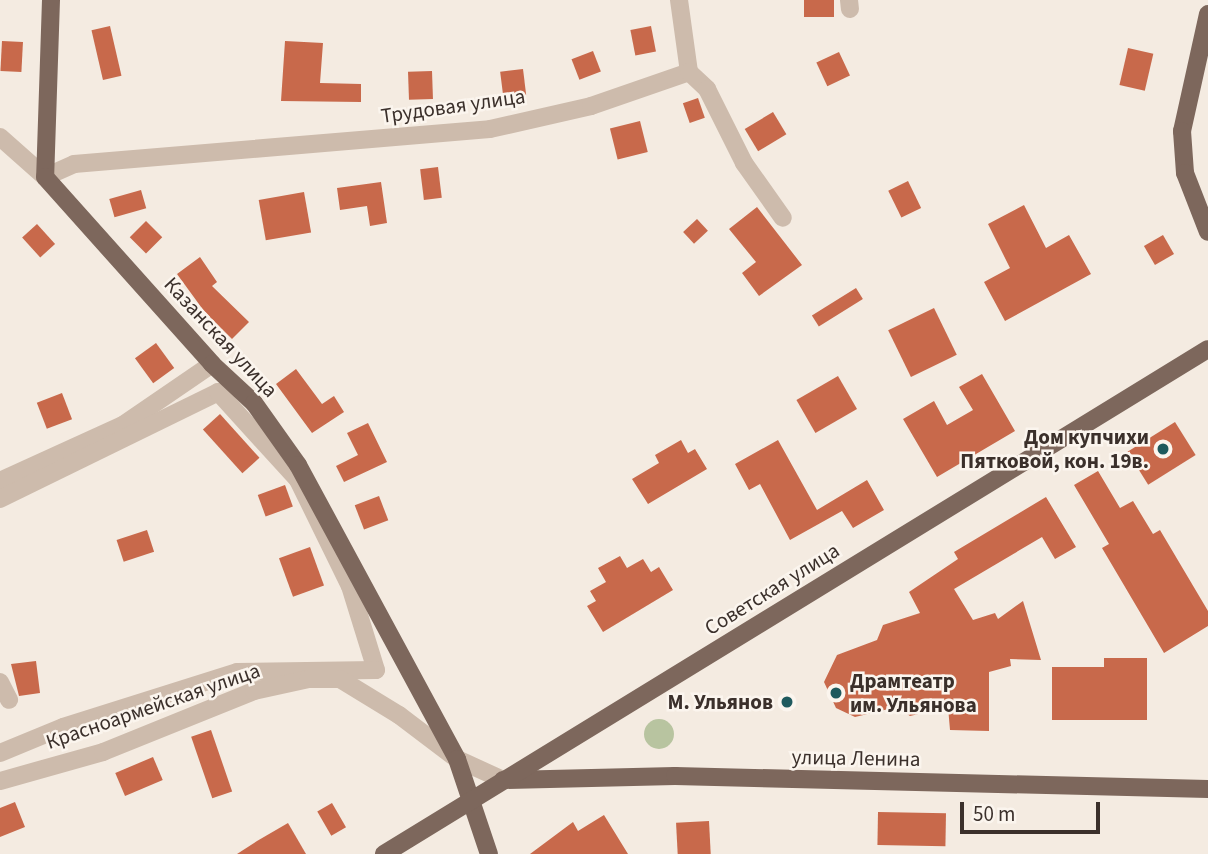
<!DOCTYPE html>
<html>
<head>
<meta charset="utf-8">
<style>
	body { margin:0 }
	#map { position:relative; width:1208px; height:854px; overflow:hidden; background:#f4ebe1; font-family:"Source Sans 3",sans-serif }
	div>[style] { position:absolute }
	.green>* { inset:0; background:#b8c4a0 }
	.round { border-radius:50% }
	.building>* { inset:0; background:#c8694b; transform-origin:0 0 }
	.minor>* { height:18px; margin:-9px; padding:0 9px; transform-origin:9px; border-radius:9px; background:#cdbbac }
	.major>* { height:18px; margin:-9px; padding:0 9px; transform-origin:9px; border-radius:9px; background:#7d675c }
	.dots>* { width:19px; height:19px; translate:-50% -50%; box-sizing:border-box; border:4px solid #fbf5ee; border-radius:50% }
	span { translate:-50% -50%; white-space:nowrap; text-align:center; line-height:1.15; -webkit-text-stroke:5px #fbf5ee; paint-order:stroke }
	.street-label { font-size:21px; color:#3b302b }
	.poi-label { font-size:21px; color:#3b302b; font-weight:700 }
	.right { translate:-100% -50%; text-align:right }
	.left { translate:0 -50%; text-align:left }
	.scale { position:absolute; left:960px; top:802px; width:140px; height:32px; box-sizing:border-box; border:4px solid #3b302b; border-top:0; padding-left:9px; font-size:21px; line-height:24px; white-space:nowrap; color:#3b302b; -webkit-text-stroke:5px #fbf5ee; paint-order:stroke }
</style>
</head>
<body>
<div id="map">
	<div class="green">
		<div class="round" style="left:644px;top:719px;width:30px;height:30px"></div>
	</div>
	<div class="building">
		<div style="left:804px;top:0;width:30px;height:17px"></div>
		<div style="left:110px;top:26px;width:51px;height:19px;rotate:77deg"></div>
		<div style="left:651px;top:26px;width:26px;height:21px;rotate:79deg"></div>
		<div style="left:2px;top:41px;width:21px;height:30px;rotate:3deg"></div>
		<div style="clip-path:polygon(285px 41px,323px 43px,320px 83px,361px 84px,361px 102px,281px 101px)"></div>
		<div style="left:1128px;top:48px;width:26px;height:38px;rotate:13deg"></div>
		<div style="left:593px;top:51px;width:22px;height:23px;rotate:69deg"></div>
		<div style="left:839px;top:52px;width:26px;height:25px;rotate:65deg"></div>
		<div style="left:523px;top:69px;width:26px;height:23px;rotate:83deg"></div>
		<div style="left:432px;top:71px;width:28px;height:24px;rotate:88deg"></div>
		<div style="left:698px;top:98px;width:21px;height:16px;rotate:71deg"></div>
		<div style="left:773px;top:112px;width:26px;height:33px;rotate:59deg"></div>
		<div style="left:640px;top:121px;width:32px;height:31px;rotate:76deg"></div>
		<div style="left:438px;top:167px;width:31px;height:18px;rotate:83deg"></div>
		<div style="left:908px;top:181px;width:30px;height:22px;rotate:64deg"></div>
		<div style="clip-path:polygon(381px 182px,387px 223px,370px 226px,367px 206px,340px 210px,337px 188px)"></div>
		<div style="left:141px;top:190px;width:19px;height:33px;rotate:74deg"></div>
		<div style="left:304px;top:192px;width:41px;height:46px;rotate:80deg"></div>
		<div style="clip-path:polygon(1024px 205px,1046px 248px,1069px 235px,1091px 274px,1005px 321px,984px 282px,1010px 268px,988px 224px)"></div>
		<div style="clip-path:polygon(757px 207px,802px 265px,759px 296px,742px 273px,756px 262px,729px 229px)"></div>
		<div style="left:697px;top:219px;width:16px;height:19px;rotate:47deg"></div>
		<div style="left:146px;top:221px;width:23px;height:23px;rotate:45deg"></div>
		<div style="left:37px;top:224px;width:27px;height:20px;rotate:48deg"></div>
		<div style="left:1163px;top:235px;width:22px;height:22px;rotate:60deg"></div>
		<div style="clip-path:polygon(200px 257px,217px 282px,212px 286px,249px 322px,232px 339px,204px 311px,177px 274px)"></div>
		<div style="left:856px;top:288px;width:13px;height:52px;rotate:58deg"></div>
		<div style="left:934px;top:308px;width:52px;height:51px;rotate:64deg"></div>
		<div style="left:156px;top:343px;width:31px;height:26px;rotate:54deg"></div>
		<div style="clip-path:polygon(296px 369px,322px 404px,334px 396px,344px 412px,312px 433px,276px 384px)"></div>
		<div style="clip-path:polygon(982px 374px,1015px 431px,937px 477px,903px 419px,934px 401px,947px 425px,973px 410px,959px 387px)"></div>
		<div style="left:838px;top:376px;width:38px;height:48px;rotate:60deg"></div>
		<div style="left:62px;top:393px;width:28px;height:27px;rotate:69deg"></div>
		<div style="left:220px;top:414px;width:59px;height:23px;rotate:48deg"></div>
		<div style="left:1175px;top:422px;width:39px;height:56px;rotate:58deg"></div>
		<div style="clip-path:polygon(368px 423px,387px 462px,344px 482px,336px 466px,358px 455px,347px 433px)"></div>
		<div style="clip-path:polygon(681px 440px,688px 453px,695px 449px,707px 469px,648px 504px,632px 479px,659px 463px,655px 455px)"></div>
		<div style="clip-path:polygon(778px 440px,817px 510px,867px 480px,884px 510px,853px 528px,842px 511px,790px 540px,760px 484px,749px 490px,735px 464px)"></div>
		<div style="clip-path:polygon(1098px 471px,1120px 508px,1133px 501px,1153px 534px,1160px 530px,1208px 611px,1208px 626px,1164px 653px,1102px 548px,1109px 544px,1074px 485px)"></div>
		<div style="left:285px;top:485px;width:23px;height:29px;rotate:70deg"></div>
		<div style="left:379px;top:496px;width:26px;height:26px;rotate:69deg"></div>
		<div style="clip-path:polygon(1046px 497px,1076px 547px,1055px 559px,1042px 537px,954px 589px,973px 620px,995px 613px,998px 619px,1023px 601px,1041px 660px,1010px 659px,1011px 666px,989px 672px,989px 731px,950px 730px,948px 707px,910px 716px,897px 707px,855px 717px,836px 708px,824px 682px,837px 655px,877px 640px,883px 625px,920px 613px,909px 592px,958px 559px,954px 552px)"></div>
		<div style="left:147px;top:530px;width:23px;height:32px;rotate:72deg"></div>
		<div style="left:310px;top:547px;width:41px;height:33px;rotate:70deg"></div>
		<div style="clip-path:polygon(620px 556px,627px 568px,643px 559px,651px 572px,659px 567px,673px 590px,603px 632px,587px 606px,596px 601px,590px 591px,606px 582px,598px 568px)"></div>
		<div style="clip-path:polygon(1104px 658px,1147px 658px,1147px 720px,1052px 720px,1052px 667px,1104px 667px)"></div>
		<div style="clip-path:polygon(36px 661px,40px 693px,19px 696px,11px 664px)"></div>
		<div style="left:211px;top:730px;width:65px;height:21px;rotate:71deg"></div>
		<div style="left:153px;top:757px;width:25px;height:41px;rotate:67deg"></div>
		<div style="clip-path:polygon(15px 802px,25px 827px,0 837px,0 808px)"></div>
		<div style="left:332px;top:803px;width:28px;height:17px;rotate:60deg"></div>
		<div style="left:878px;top:812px;width:68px;height:33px;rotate:1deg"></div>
		<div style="clip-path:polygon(604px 815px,628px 854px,530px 854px,573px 822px,578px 831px)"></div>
		<div style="left:709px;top:821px;width:33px;height:33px;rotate:87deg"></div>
		<div style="clip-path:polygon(288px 823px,306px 854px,237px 854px,257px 841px)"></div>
	</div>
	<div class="minor">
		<div style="left:679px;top:0;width:73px;rotate:82.1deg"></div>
		<div style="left:849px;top:0;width:9px;rotate:84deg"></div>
		<div style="left:0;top:137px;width:60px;rotate:41.6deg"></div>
		<div style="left:45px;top:177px;width:32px;rotate:-24deg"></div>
		<div style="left:74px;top:164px;width:417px;rotate:-4.8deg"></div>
		<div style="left:490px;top:129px;width:104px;rotate:-12.8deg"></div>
		<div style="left:591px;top:106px;width:104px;rotate:-19.1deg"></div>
		<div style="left:689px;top:72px;width:25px;rotate:43deg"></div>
		<div style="left:707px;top:89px;width:83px;rotate:63.4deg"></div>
		<div style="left:744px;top:163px;width:67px;rotate:54.7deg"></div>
		<div style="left:0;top:481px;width:135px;rotate:-24.5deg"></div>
		<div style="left:123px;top:425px;width:108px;rotate:-34.4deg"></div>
		<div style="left:0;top:499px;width:243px;rotate:-26.1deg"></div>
		<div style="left:218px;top:392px;width:119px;rotate:47.7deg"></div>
		<div style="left:298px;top:480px;width:118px;rotate:63.9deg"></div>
		<div style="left:350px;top:586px;width:88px;rotate:72.8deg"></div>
		<div style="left:376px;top:670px;width:139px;rotate:179.2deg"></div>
		<div style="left:237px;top:672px;width:182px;rotate:162.5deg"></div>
		<div style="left:63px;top:727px;width:68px;rotate:157.6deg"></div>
		<div style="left:0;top:682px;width:20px;rotate:63deg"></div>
		<div style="left:0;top:781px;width:107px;rotate:-15.7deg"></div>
		<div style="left:103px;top:752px;width:163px;rotate:-22deg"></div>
		<div style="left:254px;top:691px;width:55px;rotate:-12.5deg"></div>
		<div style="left:308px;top:679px;width:32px"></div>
		<div style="left:340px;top:679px;width:69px;rotate:31.4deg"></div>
		<div style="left:399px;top:715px;width:73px;rotate:37.2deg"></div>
		<div style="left:457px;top:759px;width:51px;rotate:24.5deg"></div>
	</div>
	<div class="major">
		<div style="left:51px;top:0;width:177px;rotate:91.9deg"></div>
		<div style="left:45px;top:177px;width:251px;rotate:48.2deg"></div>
		<div style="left:212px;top:364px;width:57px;rotate:42.9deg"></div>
		<div style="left:254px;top:403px;width:76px;rotate:54.6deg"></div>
		<div style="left:298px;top:465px;width:334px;rotate:61.6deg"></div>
		<div style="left:457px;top:759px;width:100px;rotate:71.4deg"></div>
		<div style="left:1208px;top:14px;width:120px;rotate:102.5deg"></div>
		<div style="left:1182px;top:131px;width:42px;rotate:85.9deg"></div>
		<div style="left:1185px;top:173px;width:63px;rotate:68.7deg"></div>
		<div style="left:503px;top:780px;width:172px;rotate:-1.3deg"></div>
		<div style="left:675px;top:776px;width:533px;rotate:1.4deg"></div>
		<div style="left:384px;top:854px;width:966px;rotate:-31.5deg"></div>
	</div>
	<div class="dots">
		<div style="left:1163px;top:449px;background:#1f5a5e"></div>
		<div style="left:836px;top:693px;background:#1f5a5e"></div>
		<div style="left:787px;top:702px;background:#1f5a5e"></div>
	</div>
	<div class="street-label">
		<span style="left:453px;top:106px;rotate:-8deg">Трудовая улица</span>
		<span style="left:221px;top:337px;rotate:47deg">Казанская улица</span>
		<span style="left:772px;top:589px;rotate:-32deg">Советская улица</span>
		<span style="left:153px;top:706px;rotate:-19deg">Красноармейская улица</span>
		<span style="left:856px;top:758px;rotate:1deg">улица Ленина</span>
	</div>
	<div class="poi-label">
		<span class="right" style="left:1149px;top:449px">Дом купчихи<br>Пятковой, кон. 19в.</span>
		<span class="left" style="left:850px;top:693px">Драмтеатр<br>им. Ульянова</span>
		<span class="right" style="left:773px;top:702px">М. Ульянов</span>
	</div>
	<div class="scale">50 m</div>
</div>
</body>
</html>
